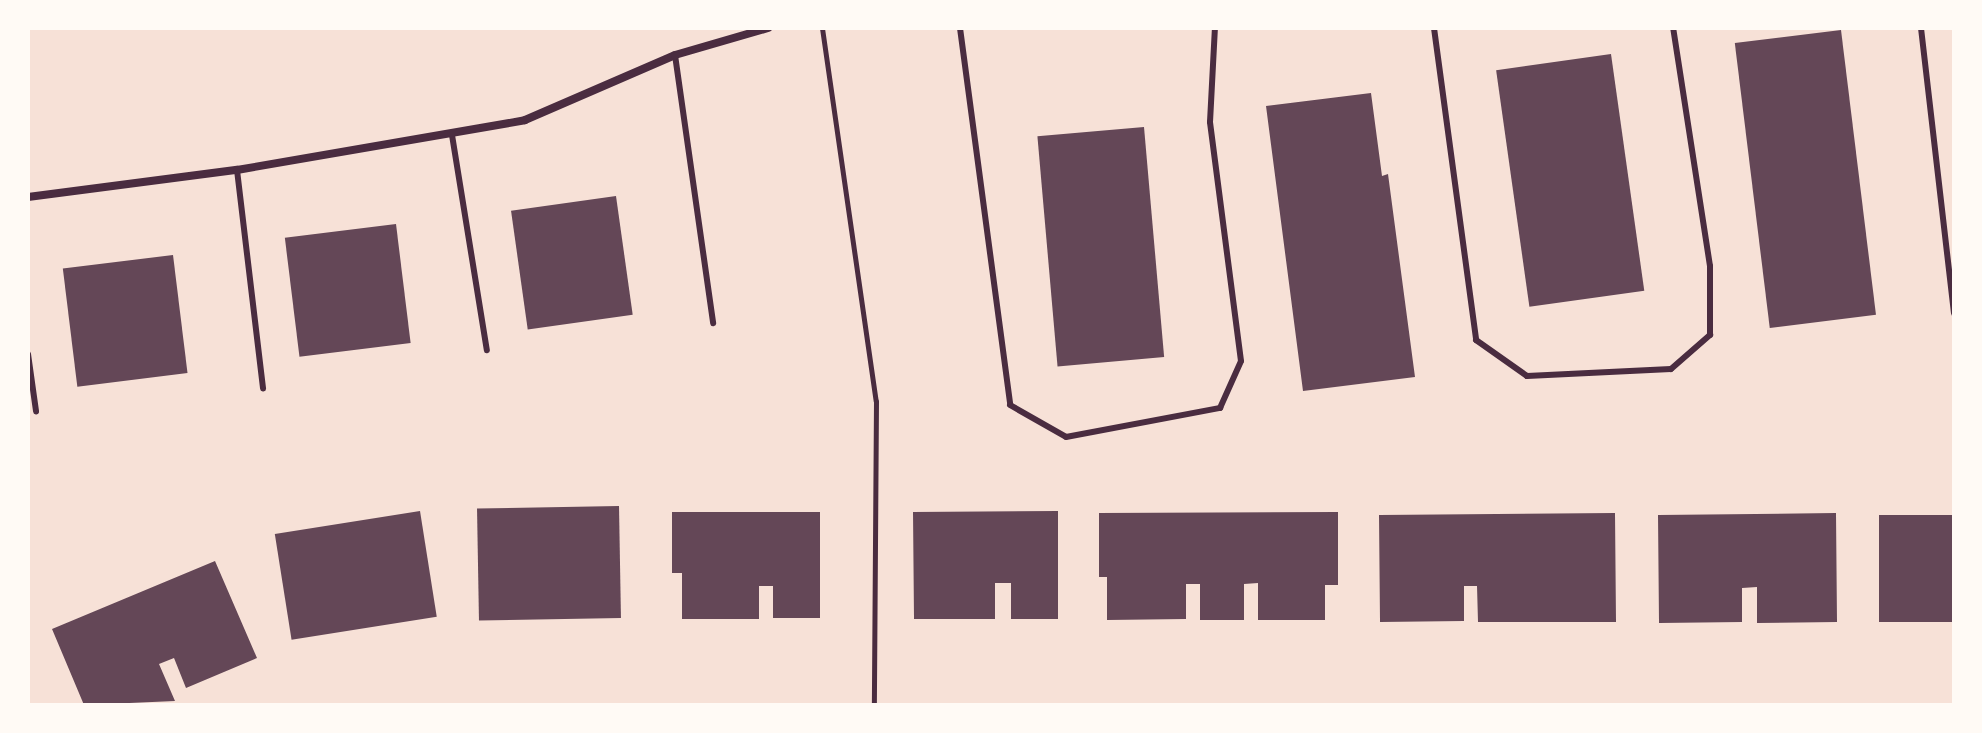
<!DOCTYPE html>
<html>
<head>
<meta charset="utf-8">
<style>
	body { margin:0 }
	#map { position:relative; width:1982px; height:733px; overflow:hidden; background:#f7e1d7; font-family:"Nunito Sans",sans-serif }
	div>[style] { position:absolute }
	.building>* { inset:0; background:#644757; transform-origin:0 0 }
	.path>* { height:5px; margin:-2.5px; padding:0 2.5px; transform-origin:2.5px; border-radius:2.5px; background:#4a2c40 }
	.service>* { height:6px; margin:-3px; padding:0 3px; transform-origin:3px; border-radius:3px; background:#4a2c40 }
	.minor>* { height:8px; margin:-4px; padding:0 4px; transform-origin:4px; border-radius:4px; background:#4a2c40 }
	span { translate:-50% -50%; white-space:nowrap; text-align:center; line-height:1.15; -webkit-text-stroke:6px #fffaf5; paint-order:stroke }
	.frame { position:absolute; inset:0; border:30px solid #fffaf5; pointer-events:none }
</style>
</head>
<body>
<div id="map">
	<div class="building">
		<div style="left:1841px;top:30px;width:287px;height:107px;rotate:83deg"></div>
		<div style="left:1611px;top:54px;width:239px;height:116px;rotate:82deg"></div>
		<div style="clip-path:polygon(1371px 93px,1382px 176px,1388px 174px,1415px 377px,1303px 391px,1266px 106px)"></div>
		<div style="left:1144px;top:127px;width:231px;height:107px;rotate:85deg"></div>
		<div style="left:616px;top:196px;width:120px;height:106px;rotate:82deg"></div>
		<div style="left:396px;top:224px;width:120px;height:112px;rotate:83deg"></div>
		<div style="left:173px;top:255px;width:119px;height:111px;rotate:83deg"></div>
		<div style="left:619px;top:506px;width:112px;height:142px;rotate:89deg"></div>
		<div style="left:420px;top:511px;width:107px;height:147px;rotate:81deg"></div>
		<div style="clip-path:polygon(1058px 511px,1058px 619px,1011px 619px,1011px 583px,995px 583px,995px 619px,914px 619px,913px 512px)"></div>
		<div style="clip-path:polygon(672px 512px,820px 512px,820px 618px,773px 618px,773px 586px,759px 586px,759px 619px,682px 619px,682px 573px,672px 573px)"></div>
		<div style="clip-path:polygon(1338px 512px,1338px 585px,1325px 585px,1325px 620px,1258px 620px,1258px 583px,1244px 584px,1244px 620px,1200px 620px,1200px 584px,1186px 584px,1186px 619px,1107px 620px,1107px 577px,1099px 577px,1099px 513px)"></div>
		<div style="clip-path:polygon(1615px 513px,1616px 622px,1478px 622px,1477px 586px,1464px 586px,1464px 621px,1380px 622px,1379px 515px)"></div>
		<div style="clip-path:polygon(1836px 513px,1837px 622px,1757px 623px,1757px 587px,1742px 588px,1742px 622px,1659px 623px,1658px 515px)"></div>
		<div style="left:1879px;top:515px;width:75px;height:107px"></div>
		<div style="clip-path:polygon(215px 561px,257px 658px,186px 688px,174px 658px,159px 664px,175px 701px,84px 705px,52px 629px)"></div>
	</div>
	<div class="path">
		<div style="left:822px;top:28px;width:377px;rotate:81.8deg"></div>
		<div style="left:876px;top:401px;width:304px;rotate:90.4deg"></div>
	</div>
	<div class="service">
		<div style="left:960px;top:28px;width:380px;rotate:82.4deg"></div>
		<div style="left:1010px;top:405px;width:64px;rotate:29.7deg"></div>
		<div style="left:1066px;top:437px;width:157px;rotate:-10.7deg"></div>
		<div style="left:1220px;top:408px;width:51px;rotate:-65.9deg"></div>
		<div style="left:1241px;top:361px;width:241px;rotate:-97.4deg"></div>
		<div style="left:1210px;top:122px;width:94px;rotate:-87deg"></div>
		<div style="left:1434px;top:28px;width:315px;rotate:82.3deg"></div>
		<div style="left:1476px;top:340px;width:62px;rotate:35.2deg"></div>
		<div style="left:1527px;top:376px;width:144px;rotate:-2.8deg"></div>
		<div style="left:1671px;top:369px;width:52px;rotate:-41.1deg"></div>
		<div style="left:1710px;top:335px;width:69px;rotate:-90deg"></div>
		<div style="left:1710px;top:266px;width:241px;rotate:-98.8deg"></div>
		<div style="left:1921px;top:28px;width:287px;rotate:83.4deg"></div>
		<div style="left:675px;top:55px;width:271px;rotate:81.9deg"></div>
		<div style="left:452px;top:135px;width:218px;rotate:80.8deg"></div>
		<div style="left:237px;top:170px;width:220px;rotate:83.2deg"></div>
		<div style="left:28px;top:354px;width:58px;rotate:82deg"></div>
	</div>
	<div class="minor">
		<div style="left:28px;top:197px;width:211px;rotate:-7.4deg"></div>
		<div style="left:237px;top:170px;width:292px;rotate:-9.8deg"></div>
		<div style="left:525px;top:120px;width:163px;rotate:-23.4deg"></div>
		<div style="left:675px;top:55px;width:97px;rotate:-16.2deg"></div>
	</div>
	<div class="frame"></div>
</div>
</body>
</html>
